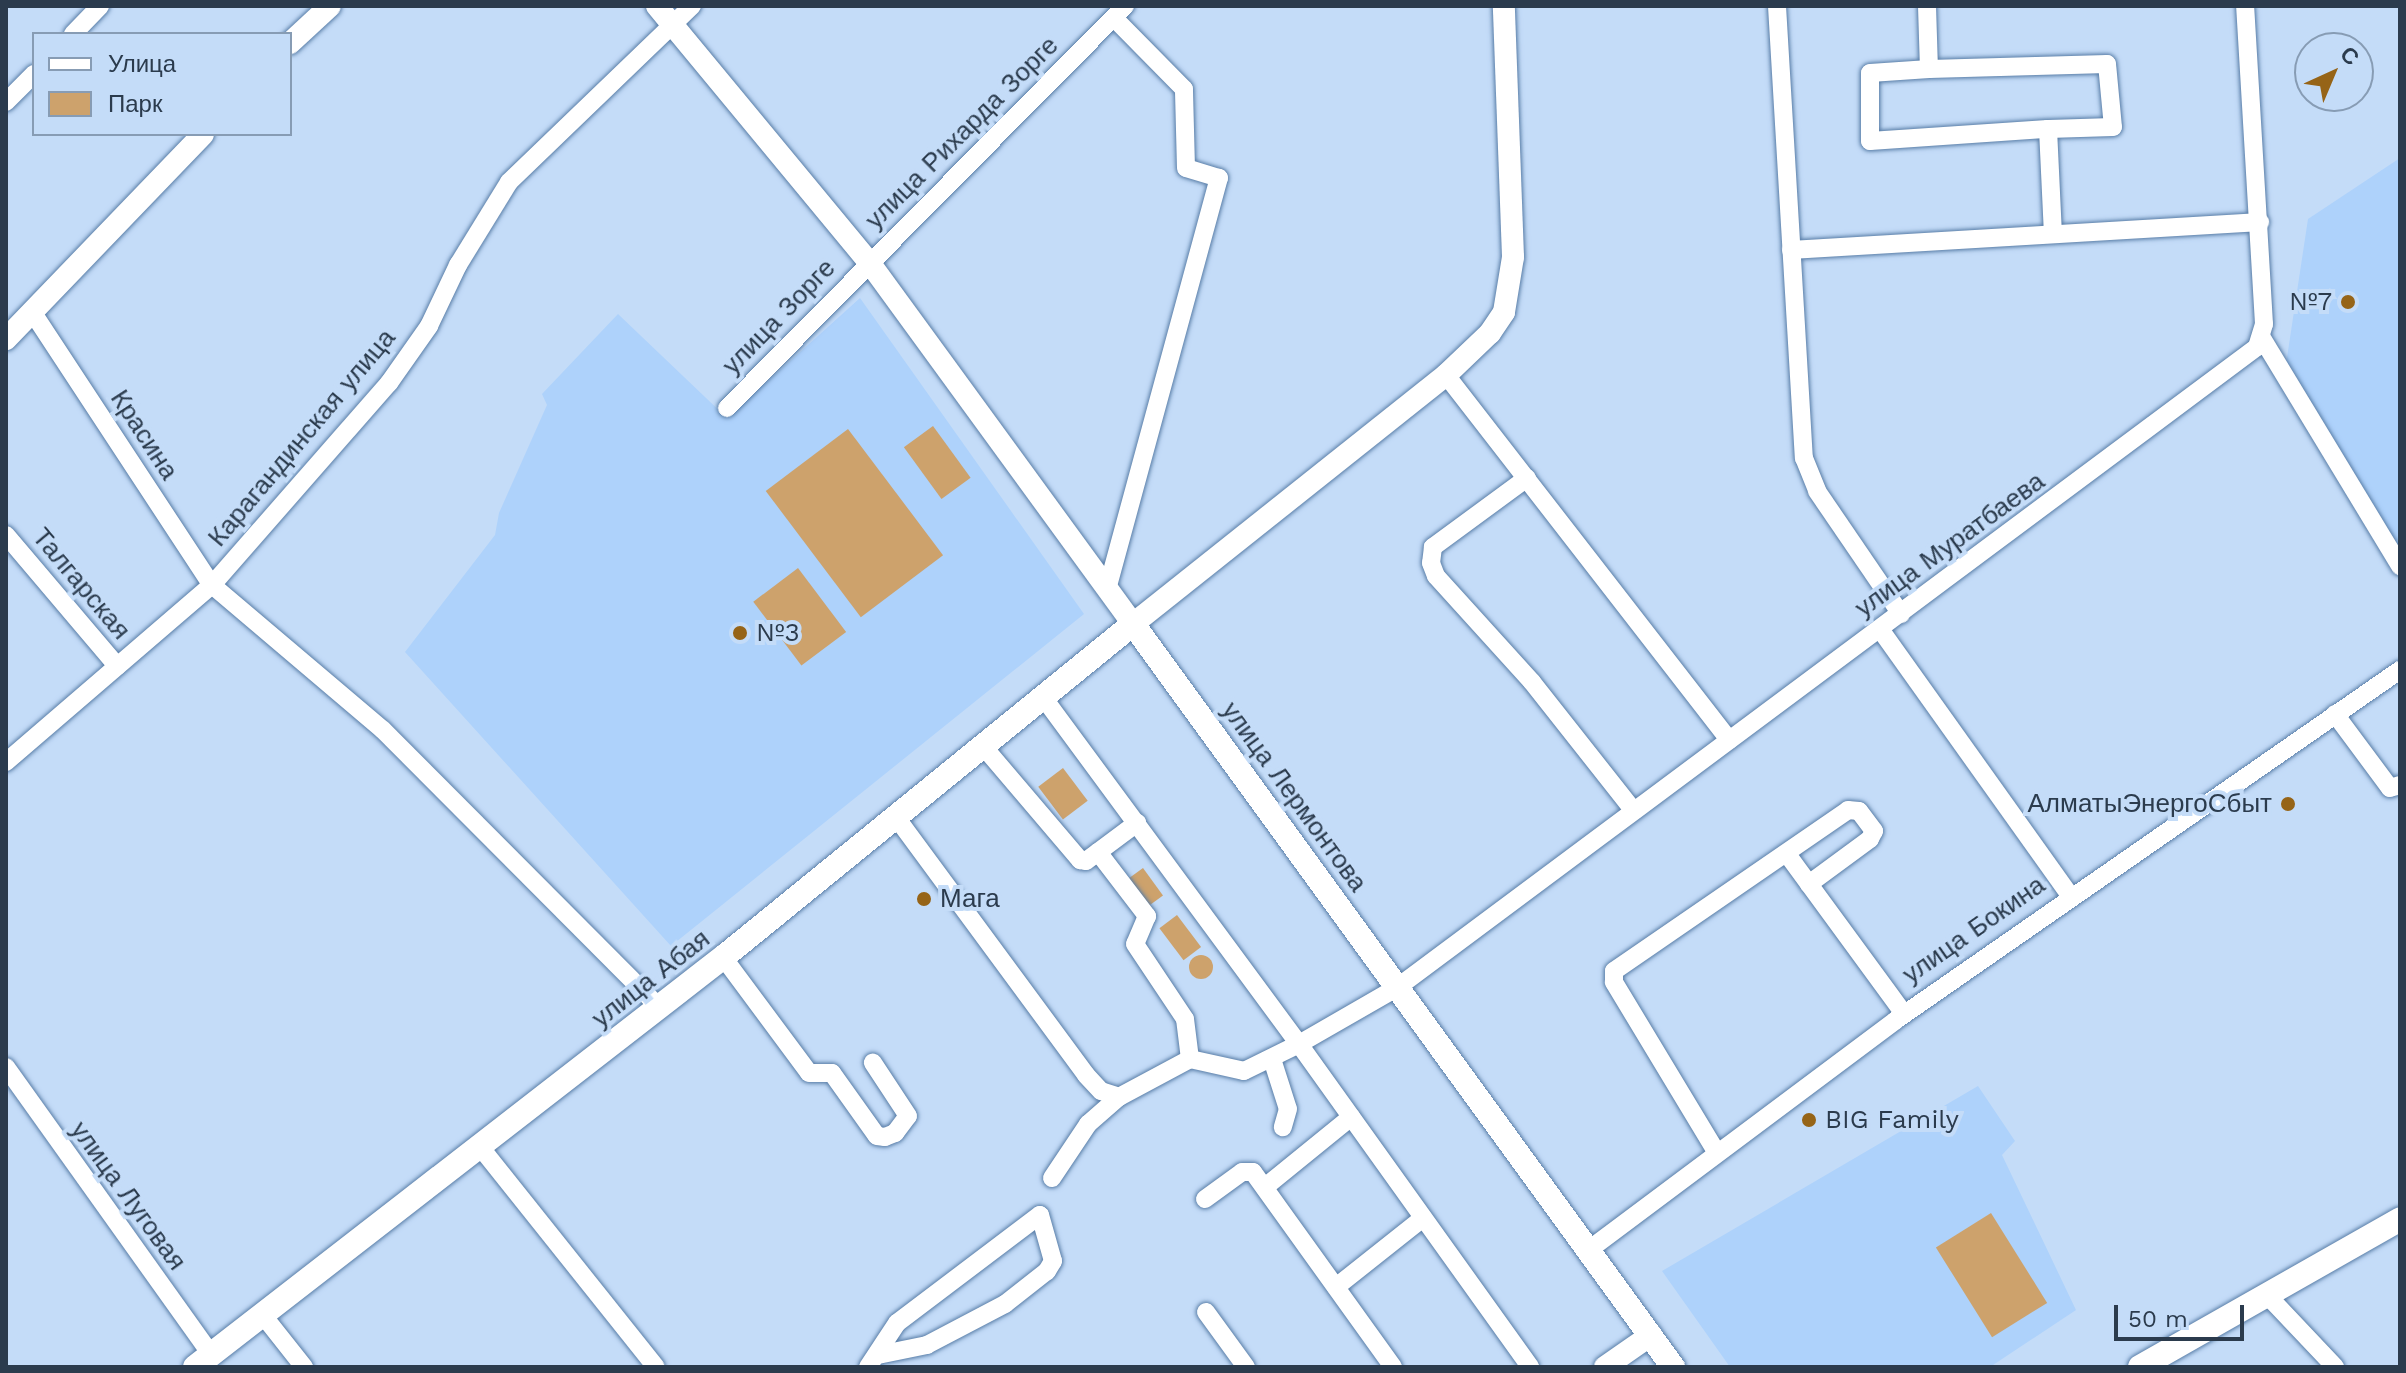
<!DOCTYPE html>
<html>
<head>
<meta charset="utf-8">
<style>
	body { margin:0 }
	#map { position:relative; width:2406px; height:1373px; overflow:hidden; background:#c4dcf8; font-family:"Work Sans",sans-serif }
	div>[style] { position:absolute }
	.built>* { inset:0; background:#aed2fb }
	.green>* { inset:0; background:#cda26c; transform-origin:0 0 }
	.round { border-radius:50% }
	.roads { filter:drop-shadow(0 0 2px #587da7) drop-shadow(0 0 2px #587da7) }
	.minor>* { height:18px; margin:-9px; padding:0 9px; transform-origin:9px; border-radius:9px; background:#fff }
	.tertiary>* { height:22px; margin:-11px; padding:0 11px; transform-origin:11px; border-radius:11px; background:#fff }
	.secondary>* { height:24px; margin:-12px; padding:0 12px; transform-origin:12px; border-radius:12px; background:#fff }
	.dots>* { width:22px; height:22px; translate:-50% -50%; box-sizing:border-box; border:4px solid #c4dcf8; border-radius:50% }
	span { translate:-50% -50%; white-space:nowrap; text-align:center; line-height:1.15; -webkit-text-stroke:8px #c4dcf8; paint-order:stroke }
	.street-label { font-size:26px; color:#2b3b4d }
	.poi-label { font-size:26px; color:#2b3b4d }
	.right { translate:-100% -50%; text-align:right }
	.left { translate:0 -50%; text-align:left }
	.frame { position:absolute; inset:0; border:8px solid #2b3b4d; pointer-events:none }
	.legend { position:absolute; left:32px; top:32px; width:260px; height:104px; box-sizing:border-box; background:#c4dcf8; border:2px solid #879cb4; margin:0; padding:10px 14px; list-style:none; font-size:24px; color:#2b3b4d }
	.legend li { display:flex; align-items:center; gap:16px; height:40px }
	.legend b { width:40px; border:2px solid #879cb4 }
	.north { position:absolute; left:2294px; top:32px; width:80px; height:80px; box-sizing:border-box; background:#c4dcf8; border:2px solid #879cb4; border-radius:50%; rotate:44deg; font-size:22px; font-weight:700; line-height:32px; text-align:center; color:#2b3b4d }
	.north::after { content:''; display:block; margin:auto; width:28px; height:36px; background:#966417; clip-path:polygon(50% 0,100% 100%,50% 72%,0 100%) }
	.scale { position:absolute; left:2114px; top:1305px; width:130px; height:36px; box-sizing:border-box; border:4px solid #2b3b4d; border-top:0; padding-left:10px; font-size:24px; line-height:28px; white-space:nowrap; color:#2b3b4d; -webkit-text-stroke:6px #c4dcf8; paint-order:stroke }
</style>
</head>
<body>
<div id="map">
	<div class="built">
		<div style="clip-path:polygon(2400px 158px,2400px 569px,2283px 384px,2308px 219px)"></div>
		<div style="clip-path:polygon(860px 298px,1084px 614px,671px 946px,405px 652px,495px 535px,499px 513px,547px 405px,542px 394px,618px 314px,727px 418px)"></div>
		<div style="clip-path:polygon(1978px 1086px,2015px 1141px,2002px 1155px,2076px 1310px,1990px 1367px,1730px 1367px,1662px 1271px)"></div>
	</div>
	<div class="green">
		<div style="left:933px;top:426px;width:64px;height:36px;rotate:54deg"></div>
		<div style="left:848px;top:429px;width:158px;height:103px;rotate:53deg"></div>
		<div style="left:798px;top:568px;width:80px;height:56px;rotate:53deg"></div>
		<div style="left:1063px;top:768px;width:41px;height:31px;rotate:53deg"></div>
		<div style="left:1143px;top:868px;width:34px;height:17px;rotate:54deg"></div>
		<div style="left:1177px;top:915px;width:40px;height:22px;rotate:53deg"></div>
		<div class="round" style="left:1189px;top:955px;width:24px;height:24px"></div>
		<div style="left:1991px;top:1213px;width:106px;height:65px;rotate:58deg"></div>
	</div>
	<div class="roads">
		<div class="minor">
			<div style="left:1777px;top:6px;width:453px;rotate:86.6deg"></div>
			<div style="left:1804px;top:458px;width:35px;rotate:68deg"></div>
			<div style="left:1817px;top:491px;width:149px;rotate:55.7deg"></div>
			<div style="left:1927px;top:6px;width:63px;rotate:88.2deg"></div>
			<div style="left:1929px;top:69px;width:178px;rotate:-1.6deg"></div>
			<div style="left:2107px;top:64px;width:63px;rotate:84.6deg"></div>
			<div style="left:2113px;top:127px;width:65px;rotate:178.2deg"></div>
			<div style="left:2048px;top:129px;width:105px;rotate:87.3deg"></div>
			<div style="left:73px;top:34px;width:39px;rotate:-46deg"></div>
			<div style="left:1929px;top:69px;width:59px;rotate:176.1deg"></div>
			<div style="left:1870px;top:73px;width:68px;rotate:90deg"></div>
			<div style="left:1870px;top:141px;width:178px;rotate:-3.9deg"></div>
			<div style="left:6px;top:102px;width:40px;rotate:-45deg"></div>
			<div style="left:1791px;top:250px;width:470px;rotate:-3.4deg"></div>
			<div style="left:33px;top:313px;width:326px;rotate:56.7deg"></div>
			<div style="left:212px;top:585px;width:224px;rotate:40.3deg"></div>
			<div style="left:383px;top:730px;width:391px;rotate:45.1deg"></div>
			<div style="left:2262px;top:338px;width:267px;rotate:58.8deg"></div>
			<div style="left:1446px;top:375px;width:462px;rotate:52.2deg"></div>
			<div style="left:727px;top:408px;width:566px;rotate:-45.29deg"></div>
			<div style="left:1527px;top:478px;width:117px;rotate:143.7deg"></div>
			<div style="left:1433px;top:547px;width:16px;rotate:97deg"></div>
			<div style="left:1431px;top:563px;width:14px;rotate:69deg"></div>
			<div style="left:1436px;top:576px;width:143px;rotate:47.8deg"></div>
			<div style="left:1532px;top:682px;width:164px;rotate:51.7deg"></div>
			<div style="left:6px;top:535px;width:172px;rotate:49.7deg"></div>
			<div style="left:1108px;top:586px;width:423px;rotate:-74.8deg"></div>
			<div style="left:1219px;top:178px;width:34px;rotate:-163deg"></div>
			<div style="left:1186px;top:168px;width:79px;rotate:-91.5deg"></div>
			<div style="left:1184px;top:89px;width:100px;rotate:-134.6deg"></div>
			<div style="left:1880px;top:629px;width:329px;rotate:54.5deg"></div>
			<div style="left:1043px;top:697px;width:431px;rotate:53.6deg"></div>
			<div style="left:1299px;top:1044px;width:114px;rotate:-29.9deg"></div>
			<div style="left:1398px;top:987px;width:1071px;rotate:-36.69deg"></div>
			<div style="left:2257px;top:347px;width:24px;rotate:-73deg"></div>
			<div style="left:2264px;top:324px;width:319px;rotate:-93.4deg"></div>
			<div style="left:2335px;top:714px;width:92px;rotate:53.4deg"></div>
			<div style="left:2390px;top:788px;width:10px;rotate:-17deg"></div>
			<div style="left:983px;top:746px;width:150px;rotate:49.6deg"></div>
			<div style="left:1080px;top:860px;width:6px;rotate:9deg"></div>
			<div style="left:1086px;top:861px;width:64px;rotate:-36.7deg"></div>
			<div style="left:6px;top:762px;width:272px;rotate:-40.7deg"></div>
			<div style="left:212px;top:585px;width:269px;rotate:-48.8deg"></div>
			<div style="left:389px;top:383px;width:70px;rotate:-54.9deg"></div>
			<div style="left:429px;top:326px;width:68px;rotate:-64.6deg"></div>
			<div style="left:458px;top:265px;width:97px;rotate:-58.4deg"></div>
			<div style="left:509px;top:182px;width:254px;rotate:-43.9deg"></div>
			<div style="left:896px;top:817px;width:320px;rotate:53.6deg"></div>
			<div style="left:1086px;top:1075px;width:22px;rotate:47deg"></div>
			<div style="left:1101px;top:1091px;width:19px;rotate:18deg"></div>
			<div style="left:1098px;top:852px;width:81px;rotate:52.6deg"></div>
			<div style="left:1147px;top:916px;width:30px;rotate:113deg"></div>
			<div style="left:1135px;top:944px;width:90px;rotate:56.3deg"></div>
			<div style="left:1185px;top:1019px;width:40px;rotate:82.9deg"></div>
			<div style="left:1787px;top:854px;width:198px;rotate:53.8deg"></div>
			<div style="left:723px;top:957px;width:144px;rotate:53.4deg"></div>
			<div style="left:809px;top:1073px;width:23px"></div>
			<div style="left:832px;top:1073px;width:77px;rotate:54.5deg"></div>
			<div style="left:877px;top:1136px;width:8px;rotate:7deg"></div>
			<div style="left:885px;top:1137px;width:11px;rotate:-22deg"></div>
			<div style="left:895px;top:1133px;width:21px;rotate:-53deg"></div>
			<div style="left:908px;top:1116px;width:64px;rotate:-123.4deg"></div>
			<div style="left:1272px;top:1059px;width:52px;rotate:72.3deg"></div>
			<div style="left:1288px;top:1109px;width:19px;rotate:106deg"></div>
			<div style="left:6px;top:1067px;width:351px;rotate:54.5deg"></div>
			<div style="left:481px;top:1148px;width:280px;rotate:51.4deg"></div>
			<div style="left:1717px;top:1153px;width:200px;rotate:-121.1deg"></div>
			<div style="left:1614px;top:982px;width:11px;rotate:-90deg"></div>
			<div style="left:1614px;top:971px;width:284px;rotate:-34.5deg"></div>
			<div style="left:1848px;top:810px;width:11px;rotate:5deg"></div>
			<div style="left:1859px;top:811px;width:25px;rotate:53deg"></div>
			<div style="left:1874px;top:831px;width:9px;rotate:117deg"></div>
			<div style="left:1870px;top:839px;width:76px;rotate:143.6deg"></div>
			<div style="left:1052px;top:1178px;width:65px;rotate:-56.3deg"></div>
			<div style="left:1088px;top:1124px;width:41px;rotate:-41.1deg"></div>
			<div style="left:1119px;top:1097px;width:81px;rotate:-28.2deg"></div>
			<div style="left:1190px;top:1059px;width:55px;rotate:12.5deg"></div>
			<div style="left:1244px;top:1071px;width:61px;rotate:-26.1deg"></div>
			<div style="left:1299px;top:1044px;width:397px;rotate:54.4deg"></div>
			<div style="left:1265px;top:1187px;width:111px;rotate:-39.1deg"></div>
			<div style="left:1205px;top:1199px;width:46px;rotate:-36.1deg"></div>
			<div style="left:1242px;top:1172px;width:11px"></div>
			<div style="left:1253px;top:1172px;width:240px;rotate:54.3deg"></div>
			<div style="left:1590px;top:1249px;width:382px;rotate:-36.8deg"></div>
			<div style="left:1896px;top:1020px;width:614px;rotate:-34.78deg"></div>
			<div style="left:1336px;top:1287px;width:111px;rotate:-38.4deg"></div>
			<div style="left:2267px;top:1295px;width:99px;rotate:46.6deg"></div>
			<div style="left:1206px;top:1312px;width:68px;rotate:54deg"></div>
			<div style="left:262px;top:1314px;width:68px;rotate:51.6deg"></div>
			<div style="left:868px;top:1367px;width:53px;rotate:-56.6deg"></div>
			<div style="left:897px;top:1323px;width:179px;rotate:-37.1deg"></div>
			<div style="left:1040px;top:1215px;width:48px;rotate:74.2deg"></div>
			<div style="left:1053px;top:1261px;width:12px;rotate:121deg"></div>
			<div style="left:1047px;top:1271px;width:53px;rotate:141.8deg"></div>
			<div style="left:1005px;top:1304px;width:88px;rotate:152.3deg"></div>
			<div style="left:927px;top:1345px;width:50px;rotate:168.5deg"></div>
		</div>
		<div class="tertiary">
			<div style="left:657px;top:6px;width:332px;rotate:50.4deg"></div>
			<div style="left:869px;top:262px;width:448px;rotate:53.9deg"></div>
			<div style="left:1133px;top:624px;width:400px;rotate:-38.5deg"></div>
			<div style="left:1446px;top:375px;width:61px;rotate:-43.7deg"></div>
			<div style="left:1490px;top:333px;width:25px;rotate:-56deg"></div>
			<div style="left:1504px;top:312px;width:56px;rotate:-80.7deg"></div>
			<div style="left:1513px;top:257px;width:251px;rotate:-92.1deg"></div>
			<div style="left:290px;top:43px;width:54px;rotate:-42.8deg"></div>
			<div style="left:6px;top:339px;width:284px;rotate:-46.1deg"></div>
			<div style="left:1605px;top:1367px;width:56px;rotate:-34.8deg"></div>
		</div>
		<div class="secondary">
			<div style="left:195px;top:1367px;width:672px;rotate:-37.81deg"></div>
			<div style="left:726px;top:955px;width:525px;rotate:-39.12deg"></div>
			<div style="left:1133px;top:624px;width:919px;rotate:53.99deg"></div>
			<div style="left:2140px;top:1367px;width:299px;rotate:-29.6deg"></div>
		</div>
	</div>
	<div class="dots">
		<div style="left:2348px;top:302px;background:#966417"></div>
		<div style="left:740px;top:633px;background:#966417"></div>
		<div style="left:2288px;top:804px;background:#966417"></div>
		<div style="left:924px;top:899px;background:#966417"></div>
		<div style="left:1809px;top:1120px;background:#966417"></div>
	</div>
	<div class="street-label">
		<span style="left:962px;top:133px;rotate:-45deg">улица Рихарда Зорге</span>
		<span style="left:779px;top:317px;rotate:-46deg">улица Зорге</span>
		<span style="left:144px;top:435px;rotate:57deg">Красина</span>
		<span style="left:302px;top:438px;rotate:-50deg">Карагандинская улица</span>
		<span style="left:1950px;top:545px;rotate:-36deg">улица Муратбаева</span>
		<span style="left:81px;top:584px;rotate:50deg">Талгарская</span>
		<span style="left:1294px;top:797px;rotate:54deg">улица Лермонтова</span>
		<span style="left:1974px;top:930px;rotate:-35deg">улица Бокина</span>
		<span style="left:651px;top:979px;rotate:-38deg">улица Абая</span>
		<span style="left:128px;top:1196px;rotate:54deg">улица Луговая</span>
	</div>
	<div class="poi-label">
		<span class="right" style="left:2332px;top:302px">№7</span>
		<span class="left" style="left:756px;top:633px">№3</span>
		<span class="right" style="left:2272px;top:804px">АлматыЭнергоСбыт</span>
		<span class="left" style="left:940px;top:899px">Мага</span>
		<span class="left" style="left:1825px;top:1120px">BIG Family</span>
	</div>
	<div class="frame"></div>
	<ul class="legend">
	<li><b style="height:10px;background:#fff"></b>Улица</li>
	<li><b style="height:22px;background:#cda26c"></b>Парк</li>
	</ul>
	<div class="north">С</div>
	<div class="scale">50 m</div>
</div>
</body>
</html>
